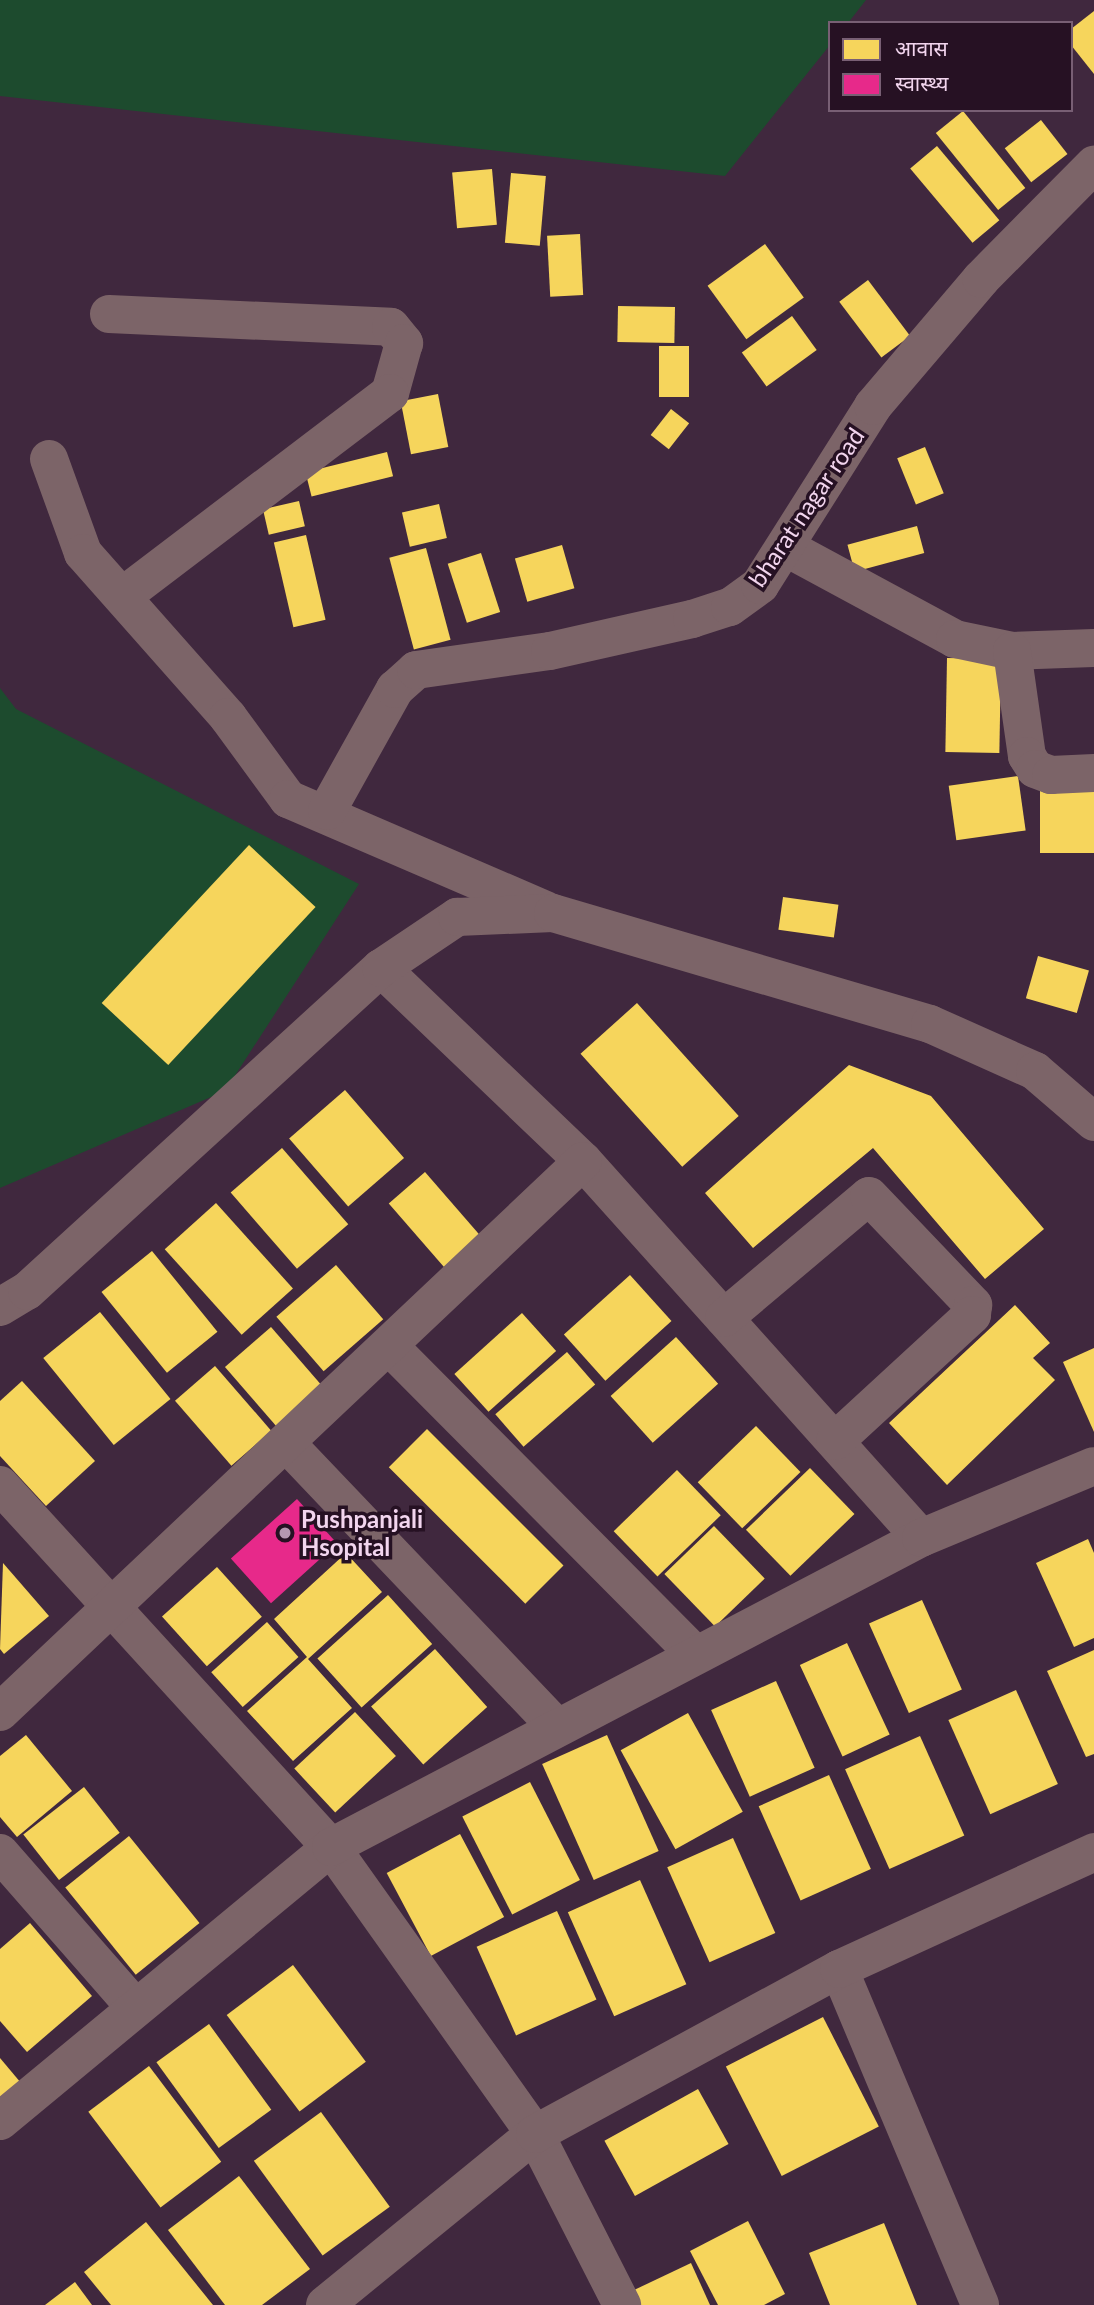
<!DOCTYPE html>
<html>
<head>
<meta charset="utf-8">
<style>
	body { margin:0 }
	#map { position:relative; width:1094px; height:2305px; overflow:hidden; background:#40283e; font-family:Lato,"Noto Sans Devanagari",sans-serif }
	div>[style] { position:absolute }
	.green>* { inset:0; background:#1d4b2e }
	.homes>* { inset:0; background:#f6d55c; transform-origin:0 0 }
	.health>* { inset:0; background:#e7298a; transform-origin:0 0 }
	.minor>* { height:38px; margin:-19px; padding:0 19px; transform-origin:19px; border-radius:19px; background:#7c6468 }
	.dots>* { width:19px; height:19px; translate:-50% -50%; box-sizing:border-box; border:4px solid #261123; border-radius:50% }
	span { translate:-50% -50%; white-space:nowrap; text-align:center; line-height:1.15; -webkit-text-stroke:7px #261123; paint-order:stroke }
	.street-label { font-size:24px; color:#f2d5ee }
	.poi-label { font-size:24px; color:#f2d5ee; font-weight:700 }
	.left { translate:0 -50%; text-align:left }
	.legend { position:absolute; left:828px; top:21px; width:245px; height:91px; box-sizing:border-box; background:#261123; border:2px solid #785f74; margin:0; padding:9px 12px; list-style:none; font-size:21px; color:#f2d5ee }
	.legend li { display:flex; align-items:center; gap:14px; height:35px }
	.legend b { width:35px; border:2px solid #785f74 }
</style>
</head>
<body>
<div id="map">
	<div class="green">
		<div style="clip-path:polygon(0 0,866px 0,848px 23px,830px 23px,830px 45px,725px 176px,0 96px)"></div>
		<div style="clip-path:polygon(0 688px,16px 709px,359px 884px,225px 1091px,0 1188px)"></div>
	</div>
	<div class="homes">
		<div style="clip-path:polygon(1094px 11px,1094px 74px,1071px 45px,1071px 29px)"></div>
		<div style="left:963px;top:111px;width:99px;height:35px;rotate:51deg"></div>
		<div style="left:1041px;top:120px;width:43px;height:46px;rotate:52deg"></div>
		<div style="left:937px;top:146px;width:97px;height:35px;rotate:50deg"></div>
		<div style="left:492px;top:169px;width:56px;height:40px;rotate:85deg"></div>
		<div style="left:511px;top:173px;width:35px;height:70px;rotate:5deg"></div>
		<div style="left:580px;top:234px;width:61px;height:33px;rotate:87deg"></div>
		<div style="left:765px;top:244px;width:66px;height:71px;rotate:54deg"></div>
		<div style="left:868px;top:280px;width:70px;height:36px;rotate:53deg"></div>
		<div style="left:618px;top:306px;width:57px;height:36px;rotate:1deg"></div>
		<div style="left:792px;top:316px;width:42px;height:62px;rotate:54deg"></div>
		<div style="left:659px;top:346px;width:30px;height:51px"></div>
		<div style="left:438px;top:394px;width:54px;height:38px;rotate:79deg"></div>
		<div style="left:671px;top:409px;width:23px;height:33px;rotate:38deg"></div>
		<div style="left:925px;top:447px;width:50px;height:30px;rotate:68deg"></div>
		<div style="left:387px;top:452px;width:25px;height:84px;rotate:76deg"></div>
		<div style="left:299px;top:501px;width:26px;height:37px;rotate:77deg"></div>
		<div style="left:439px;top:504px;width:35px;height:38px;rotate:77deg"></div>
		<div style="left:917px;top:526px;width:28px;height:72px;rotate:75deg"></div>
		<div style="left:306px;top:535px;width:87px;height:33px;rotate:77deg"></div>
		<div style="left:562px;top:545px;width:45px;height:49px;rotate:74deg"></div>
		<div style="left:426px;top:548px;width:95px;height:38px;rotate:75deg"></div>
		<div style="left:481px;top:553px;width:62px;height:35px;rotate:72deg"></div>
		<div style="left:947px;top:658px;width:54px;height:94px;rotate:1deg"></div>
		<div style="left:1018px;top:776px;width:55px;height:70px;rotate:82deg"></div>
		<div style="left:1094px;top:781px;width:72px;height:54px;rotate:90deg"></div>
		<div style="left:249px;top:845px;width:91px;height:216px;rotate:43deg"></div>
		<div style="left:783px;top:897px;width:56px;height:33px;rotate:8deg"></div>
		<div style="left:1038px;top:956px;width:53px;height:44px;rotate:16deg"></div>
		<div style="left:637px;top:1003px;width:152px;height:76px;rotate:48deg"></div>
		<div style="clip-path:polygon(849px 1065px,931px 1096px,1044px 1229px,985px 1279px,873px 1148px,753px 1248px,705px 1193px)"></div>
		<div style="left:345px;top:1090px;width:90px;height:74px;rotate:49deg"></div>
		<div style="left:282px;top:1148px;width:101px;height:68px;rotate:49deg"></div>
		<div style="left:425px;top:1172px;width:91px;height:48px;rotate:49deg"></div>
		<div style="left:216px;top:1203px;width:115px;height:69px;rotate:48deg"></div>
		<div style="left:152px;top:1251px;width:104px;height:65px;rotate:51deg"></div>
		<div style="left:336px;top:1265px;width:72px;height:79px;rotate:49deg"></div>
		<div style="left:630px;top:1275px;width:62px;height:89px;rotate:48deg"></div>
		<div style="clip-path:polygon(1015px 1305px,1050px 1343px,1033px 1358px,1055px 1380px,947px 1485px,889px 1423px)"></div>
		<div style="left:100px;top:1312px;width:112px;height:73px;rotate:51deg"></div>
		<div style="left:522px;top:1313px;width:51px;height:91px;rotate:48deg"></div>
		<div style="left:271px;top:1327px;width:81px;height:61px;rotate:49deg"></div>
		<div style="left:676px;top:1337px;width:63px;height:88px;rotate:48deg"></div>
		<div style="clip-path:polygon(1094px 1348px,1094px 1432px,1063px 1362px)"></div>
		<div style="left:567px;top:1352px;width:43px;height:95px;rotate:49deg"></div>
		<div style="left:215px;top:1366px;width:86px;height:53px;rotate:49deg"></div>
		<div style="clip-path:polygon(22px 1381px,95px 1461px,46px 1506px,0 1456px,0 1401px)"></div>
		<div style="left:756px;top:1426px;width:64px;height:81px;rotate:46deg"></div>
		<div style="left:427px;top:1429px;width:193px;height:54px;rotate:45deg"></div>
		<div style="left:810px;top:1468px;width:64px;height:89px;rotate:46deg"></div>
		<div style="left:677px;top:1470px;width:63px;height:88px;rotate:46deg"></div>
		<div style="left:714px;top:1526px;width:73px;height:69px;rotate:46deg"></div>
		<div style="clip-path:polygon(1088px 1539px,1094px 1553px,1094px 1638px,1074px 1647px,1036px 1563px)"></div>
		<div style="clip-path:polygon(346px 1553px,382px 1592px,308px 1659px,352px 1708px,293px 1761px,247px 1711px,307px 1657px,274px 1619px)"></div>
		<div style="clip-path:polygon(3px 1563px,49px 1616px,4px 1654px,0 1649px)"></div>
		<div style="left:217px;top:1567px;width:67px;height:74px;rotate:48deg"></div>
		<div style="left:388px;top:1595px;width:66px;height:95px;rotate:48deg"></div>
		<div style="left:922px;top:1600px;width:98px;height:58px;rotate:66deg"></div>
		<div style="left:267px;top:1622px;width:47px;height:75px;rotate:48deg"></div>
		<div style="left:847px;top:1643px;width:101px;height:52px;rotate:65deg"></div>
		<div style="left:435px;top:1649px;width:78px;height:86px;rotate:48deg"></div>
		<div style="clip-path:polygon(1094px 1650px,1094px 1754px,1086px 1757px,1047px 1671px)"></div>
		<div style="left:776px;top:1681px;width:95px;height:71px;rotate:66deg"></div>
		<div style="left:1016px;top:1690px;width:103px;height:74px;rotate:66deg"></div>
		<div style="left:355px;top:1712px;width:60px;height:83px;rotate:47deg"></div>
		<div style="left:688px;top:1713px;width:113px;height:77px;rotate:61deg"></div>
		<div style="clip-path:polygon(26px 1735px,72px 1791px,17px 1837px,0 1817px,0 1756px)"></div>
		<div style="left:607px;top:1735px;width:127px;height:71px;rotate:66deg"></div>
		<div style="left:920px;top:1736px;width:109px;height:82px;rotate:66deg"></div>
		<div style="left:829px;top:1775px;width:103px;height:77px;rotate:66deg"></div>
		<div style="left:530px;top:1782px;width:110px;height:76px;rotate:63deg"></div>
		<div style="left:84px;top:1787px;width:58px;height:77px;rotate:52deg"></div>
		<div style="left:460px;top:1834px;width:94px;height:83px;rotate:62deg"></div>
		<div style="left:129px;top:1836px;width:112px;height:82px;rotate:51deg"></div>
		<div style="left:733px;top:1838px;width:104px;height:72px;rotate:66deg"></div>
		<div style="left:640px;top:1880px;width:114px;height:79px;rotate:66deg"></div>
		<div style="left:557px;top:1911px;width:97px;height:88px;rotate:66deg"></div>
		<div style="clip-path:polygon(30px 1923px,92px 1996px,27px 2052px,0 2021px,0 1949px)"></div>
		<div style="left:293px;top:1965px;width:121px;height:83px;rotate:53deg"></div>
		<div style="left:823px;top:2017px;width:123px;height:109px;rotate:63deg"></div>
		<div style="left:209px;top:2024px;width:106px;height:65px;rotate:54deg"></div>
		<div style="clip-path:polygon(0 2058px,21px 2083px,0 2100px)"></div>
		<div style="left:149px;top:2066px;width:120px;height:76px;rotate:53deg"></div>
		<div style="left:698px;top:2089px;width:63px;height:107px;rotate:61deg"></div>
		<div style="left:321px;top:2112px;width:117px;height:83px;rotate:54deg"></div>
		<div style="clip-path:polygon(239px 2176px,310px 2269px,262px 2305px,225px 2305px,168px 2230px)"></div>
		<div style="clip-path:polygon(748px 2221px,785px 2294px,764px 2305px,718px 2305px,690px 2251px)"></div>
		<div style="clip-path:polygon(146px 2222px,213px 2305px,111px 2305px,84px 2272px)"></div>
		<div style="clip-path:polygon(884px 2223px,917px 2305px,830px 2305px,809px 2253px)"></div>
		<div style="clip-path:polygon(691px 2263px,710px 2305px,639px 2305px,632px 2291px)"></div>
		<div style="clip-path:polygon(75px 2282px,92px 2305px,45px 2305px)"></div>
	</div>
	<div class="health">
		<div style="left:297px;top:1499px;width:60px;height:89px;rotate:48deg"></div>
	</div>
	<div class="minor">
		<div style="left:109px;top:314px;width:282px;rotate:2.6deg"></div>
		<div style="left:391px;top:327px;width:21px;rotate:51deg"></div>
		<div style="left:404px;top:343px;width:52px;rotate:105.6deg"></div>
		<div style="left:390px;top:393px;width:335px;rotate:142.8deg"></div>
		<div style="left:49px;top:459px;width:100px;rotate:70.1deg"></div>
		<div style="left:83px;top:553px;width:219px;rotate:48.5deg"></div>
		<div style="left:228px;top:717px;width:102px;rotate:53.8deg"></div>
		<div style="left:288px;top:799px;width:281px;rotate:23.3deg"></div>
		<div style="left:785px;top:547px;width:193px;rotate:28.4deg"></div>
		<div style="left:955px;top:639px;width:58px;rotate:11.9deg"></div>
		<div style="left:1012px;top:651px;width:82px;rotate:-2.1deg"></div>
		<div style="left:1012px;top:651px;width:106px;rotate:81.9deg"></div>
		<div style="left:1027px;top:756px;width:15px;rotate:58deg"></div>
		<div style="left:1035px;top:769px;width:17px;rotate:21deg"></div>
		<div style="left:1051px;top:775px;width:43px;rotate:-2.7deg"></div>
		<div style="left:327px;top:811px;width:140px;rotate:-60.9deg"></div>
		<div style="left:395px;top:689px;width:28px;rotate:-42deg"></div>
		<div style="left:416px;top:670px;width:135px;rotate:-8.1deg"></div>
		<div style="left:550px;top:651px;width:146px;rotate:-12.7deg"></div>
		<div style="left:692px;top:619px;width:40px;rotate:-18deg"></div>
		<div style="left:730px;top:607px;width:37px;rotate:-36deg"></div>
		<div style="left:760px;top:585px;width:212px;rotate:-57.7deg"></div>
		<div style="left:873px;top:406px;width:167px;rotate:-49.6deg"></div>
		<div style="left:981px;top:279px;width:161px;rotate:-45.3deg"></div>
		<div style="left:381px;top:968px;width:279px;rotate:43.7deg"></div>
		<div style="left:583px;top:1161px;width:506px;rotate:48.12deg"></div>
		<div style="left:0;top:1307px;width:31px;rotate:-31deg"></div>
		<div style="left:27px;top:1291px;width:479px;rotate:-42.4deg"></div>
		<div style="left:381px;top:968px;width:92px;rotate:-33.9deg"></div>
		<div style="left:457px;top:917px;width:96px;rotate:-2.4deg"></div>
		<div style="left:553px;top:913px;width:393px;rotate:16.4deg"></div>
		<div style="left:930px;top:1024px;width:115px;rotate:24.1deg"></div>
		<div style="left:1035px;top:1071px;width:78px;rotate:40.8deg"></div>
		<div style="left:724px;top:1318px;width:189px;rotate:-40.1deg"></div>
		<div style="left:869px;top:1196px;width:151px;rotate:46.3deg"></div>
		<div style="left:973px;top:1305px;width:10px;rotate:96deg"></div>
		<div style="left:972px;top:1315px;width:186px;rotate:137.4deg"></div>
		<div style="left:391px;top:1348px;width:431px;rotate:45.2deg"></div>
		<div style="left:288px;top:1445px;width:388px;rotate:46.4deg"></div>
		<div style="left:0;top:1485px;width:491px;rotate:47.6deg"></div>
		<div style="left:331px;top:1847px;width:352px;rotate:54.6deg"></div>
		<div style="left:535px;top:2134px;width:192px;rotate:63deg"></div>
		<div style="left:0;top:1712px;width:802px;rotate:-43.38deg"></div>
		<div style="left:0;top:1853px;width:205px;rotate:48.8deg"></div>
		<div style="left:839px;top:1969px;width:364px;rotate:67.2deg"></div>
		<div style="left:0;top:2121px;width:430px;rotate:-39.6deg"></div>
		<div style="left:331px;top:1847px;width:666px;rotate:-27.64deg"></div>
		<div style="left:921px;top:1538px;width:187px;rotate:-22.6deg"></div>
		<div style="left:325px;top:2305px;width:271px;rotate:-39.2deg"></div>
		<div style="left:535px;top:2134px;width:346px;rotate:-28.5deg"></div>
		<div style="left:839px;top:1969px;width:281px;rotate:-24.6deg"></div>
	</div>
	<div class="dots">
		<div style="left:285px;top:1533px;background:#b498b0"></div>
	</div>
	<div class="street-label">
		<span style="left:806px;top:507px;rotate:-56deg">bharat nagar road</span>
	</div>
	<div class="poi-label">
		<span class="left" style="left:301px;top:1533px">Pushpanjali<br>Hsopital</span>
	</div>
	<ul class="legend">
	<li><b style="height:19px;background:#f6d55c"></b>आवास</li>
	<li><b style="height:19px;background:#e7298a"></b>स्वास्थ्य</li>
	</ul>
</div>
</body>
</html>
